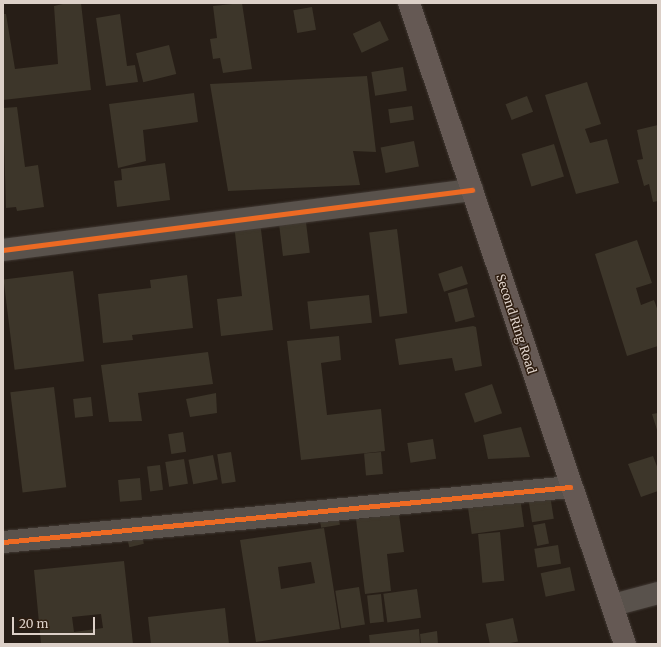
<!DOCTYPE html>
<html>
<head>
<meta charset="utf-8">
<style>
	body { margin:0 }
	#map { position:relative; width:661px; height:647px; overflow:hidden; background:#271e17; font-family:Merriweather,serif }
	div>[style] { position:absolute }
	.building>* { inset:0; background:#3d362a; transform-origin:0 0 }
	.roads { filter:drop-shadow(0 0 1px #413933) drop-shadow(0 0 1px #413933) }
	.minor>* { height:22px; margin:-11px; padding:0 11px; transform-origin:11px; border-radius:11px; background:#59524c }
	.major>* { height:22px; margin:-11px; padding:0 11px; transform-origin:11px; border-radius:11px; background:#655954 }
	.cycleway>* { height:5px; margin:-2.5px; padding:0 2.5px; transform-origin:2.5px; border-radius:2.5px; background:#ed6a23 }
	span { translate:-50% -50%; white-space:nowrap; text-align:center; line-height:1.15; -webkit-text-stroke:3px #2e1d10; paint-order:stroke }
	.street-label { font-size:12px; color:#dcd0c8 }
	.frame { position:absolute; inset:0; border:4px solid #dcd0c8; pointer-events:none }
	.scale { position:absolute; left:12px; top:617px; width:83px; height:18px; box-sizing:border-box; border:2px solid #dcd0c8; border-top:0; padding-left:5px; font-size:12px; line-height:14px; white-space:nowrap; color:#dcd0c8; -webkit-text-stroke:3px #2e1d10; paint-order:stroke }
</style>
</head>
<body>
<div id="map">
	<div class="building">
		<div style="clip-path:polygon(67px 3px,81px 3px,91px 90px,3px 100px,3px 14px,6px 14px,15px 69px,58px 64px,54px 6px)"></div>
		<div style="clip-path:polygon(242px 3px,252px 69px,223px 73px,220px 58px,213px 59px,210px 39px,217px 38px,213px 6px)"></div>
		<div style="left:312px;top:7px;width:23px;height:19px;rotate:80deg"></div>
		<div style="clip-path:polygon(120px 14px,127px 66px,135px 65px,138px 82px,106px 86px,96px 18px)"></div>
		<div style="left:380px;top:21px;width:21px;height:30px;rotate:65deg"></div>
		<div style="left:169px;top:45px;width:30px;height:34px;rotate:76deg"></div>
		<div style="left:403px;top:67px;width:24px;height:32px;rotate:81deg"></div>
		<div style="clip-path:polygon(367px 76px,376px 152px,353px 151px,360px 185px,228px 191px,210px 84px)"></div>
		<div style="clip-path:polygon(587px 82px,601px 124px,585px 129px,590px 143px,607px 139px,619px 183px,576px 194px,545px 95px)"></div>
		<div style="clip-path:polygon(194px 93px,198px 122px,143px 130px,146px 161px,118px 168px,109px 104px)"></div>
		<div style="left:527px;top:96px;width:17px;height:23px;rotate:69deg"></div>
		<div style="left:412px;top:106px;width:14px;height:24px;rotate:82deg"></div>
		<div style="clip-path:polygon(17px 107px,25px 167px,38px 165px,44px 207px,17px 211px,16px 207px,6px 208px,3px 108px)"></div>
		<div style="clip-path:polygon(658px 125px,658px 201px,653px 202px,649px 184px,644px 186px,637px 160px,643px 159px,637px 130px)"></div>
		<div style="left:414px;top:141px;width:26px;height:34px;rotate:79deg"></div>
		<div style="left:554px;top:144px;width:34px;height:34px;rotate:73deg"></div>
		<div style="clip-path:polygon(165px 163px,170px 200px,117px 207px,114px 181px,122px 180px,121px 169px)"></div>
		<div style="left:305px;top:214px;width:39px;height:27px;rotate:83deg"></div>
		<div style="clip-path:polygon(260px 221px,273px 330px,221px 336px,217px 299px,242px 296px,234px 224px)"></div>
		<div style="left:397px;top:229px;width:85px;height:28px;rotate:83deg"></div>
		<div style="clip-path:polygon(637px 240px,652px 283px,636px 288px,641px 305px,654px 300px,658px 311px,658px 346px,627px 356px,595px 254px)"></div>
		<div style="left:462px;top:266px;width:19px;height:25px;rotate:72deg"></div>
		<div style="left:73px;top:271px;width:91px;height:70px;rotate:83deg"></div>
		<div style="clip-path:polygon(187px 275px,193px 328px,132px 335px,133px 340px,103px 343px,98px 294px,151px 288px,150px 280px)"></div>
		<div style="left:467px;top:288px;width:30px;height:20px;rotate:75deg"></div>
		<div style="left:369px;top:295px;width:28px;height:62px;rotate:84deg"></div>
		<div style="clip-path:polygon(473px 326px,476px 327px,482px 366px,455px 371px,452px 358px,399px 365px,395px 339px)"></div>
		<div style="clip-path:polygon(339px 336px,341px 360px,321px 363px,327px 415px,381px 409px,385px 451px,301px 460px,287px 341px)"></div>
		<div style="clip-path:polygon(208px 352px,213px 384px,138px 393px,142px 421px,109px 422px,101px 365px)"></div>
		<div style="left:492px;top:384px;width:31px;height:29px;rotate:71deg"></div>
		<div style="left:54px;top:387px;width:101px;height:44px;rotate:83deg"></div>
		<div style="clip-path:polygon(216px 393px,217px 413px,190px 417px,186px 399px)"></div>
		<div style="left:91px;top:397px;width:19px;height:18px;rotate:84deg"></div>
		<div style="clip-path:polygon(658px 413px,658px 433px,652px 414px)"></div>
		<div style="clip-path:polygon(521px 427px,530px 457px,488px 459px,483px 435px)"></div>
		<div style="left:183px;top:432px;width:20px;height:15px;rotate:81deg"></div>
		<div style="left:433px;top:439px;width:20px;height:26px;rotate:81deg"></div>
		<div style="left:231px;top:452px;width:30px;height:14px;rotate:81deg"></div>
		<div style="left:381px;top:452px;width:22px;height:17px;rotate:85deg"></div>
		<div style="left:213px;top:455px;width:25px;height:25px;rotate:79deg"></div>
		<div style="clip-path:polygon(653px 456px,658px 469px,658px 491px,641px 497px,628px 464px)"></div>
		<div style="left:184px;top:459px;width:25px;height:19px;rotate:81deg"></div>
		<div style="left:160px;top:465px;width:25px;height:13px;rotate:83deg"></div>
		<div style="left:140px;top:478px;width:22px;height:22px;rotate:85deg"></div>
		<div style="left:550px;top:495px;width:24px;height:22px;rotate:81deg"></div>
		<div style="left:520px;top:497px;width:30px;height:53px;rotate:82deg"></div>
		<div style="left:338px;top:513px;width:12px;height:19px;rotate:81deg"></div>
		<div style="clip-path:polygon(399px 514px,404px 552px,387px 554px,391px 591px,365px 594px,356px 519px)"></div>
		<div style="left:545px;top:523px;width:21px;height:12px;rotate:79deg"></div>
		<div style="clip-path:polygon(evenodd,324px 528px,340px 629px,256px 642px,240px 540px,324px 528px,311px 562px,315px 583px,281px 589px,278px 567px,311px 562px)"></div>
		<div style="left:141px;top:532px;width:12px;height:15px;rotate:76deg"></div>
		<div style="left:500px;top:532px;width:49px;height:22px;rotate:85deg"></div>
		<div style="left:558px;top:545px;width:19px;height:24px;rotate:81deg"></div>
		<div style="clip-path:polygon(evenodd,124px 561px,133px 644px,41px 644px,34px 570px,124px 561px,101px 614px,103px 628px,74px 632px,72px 617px,101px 614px)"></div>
		<div style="left:570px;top:567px;width:24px;height:30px;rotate:78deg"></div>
		<div style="left:359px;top:587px;width:38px;height:24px;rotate:81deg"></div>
		<div style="left:417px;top:589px;width:29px;height:34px;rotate:82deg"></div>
		<div style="left:381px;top:594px;width:28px;height:14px;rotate:84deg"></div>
		<div style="clip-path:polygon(225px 608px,229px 644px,151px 644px,148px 617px)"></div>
		<div style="left:513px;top:618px;width:24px;height:28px;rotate:78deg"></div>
		<div style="clip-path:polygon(419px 629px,420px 644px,370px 644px,369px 635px)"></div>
		<div style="clip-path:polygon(437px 631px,438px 644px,421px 644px,420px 634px)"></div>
	</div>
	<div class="roads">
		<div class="minor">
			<div style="left:3px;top:250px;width:473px;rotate:-7.3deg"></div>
			<div style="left:3px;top:542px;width:570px;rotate:-5.54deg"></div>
			<div style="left:613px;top:605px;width:47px;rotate:-14.9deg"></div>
		</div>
		<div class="major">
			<div style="left:409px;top:3px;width:676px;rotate:71.38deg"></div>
		</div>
	</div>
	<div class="cycleway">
		<div style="left:3px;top:250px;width:473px;rotate:-7.3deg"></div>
		<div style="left:3px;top:542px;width:570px;rotate:-5.54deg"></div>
	</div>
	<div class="street-label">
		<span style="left:516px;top:324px;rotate:72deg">Second Ring Road</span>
	</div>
	<div class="frame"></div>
	<div class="scale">20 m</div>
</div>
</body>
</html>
